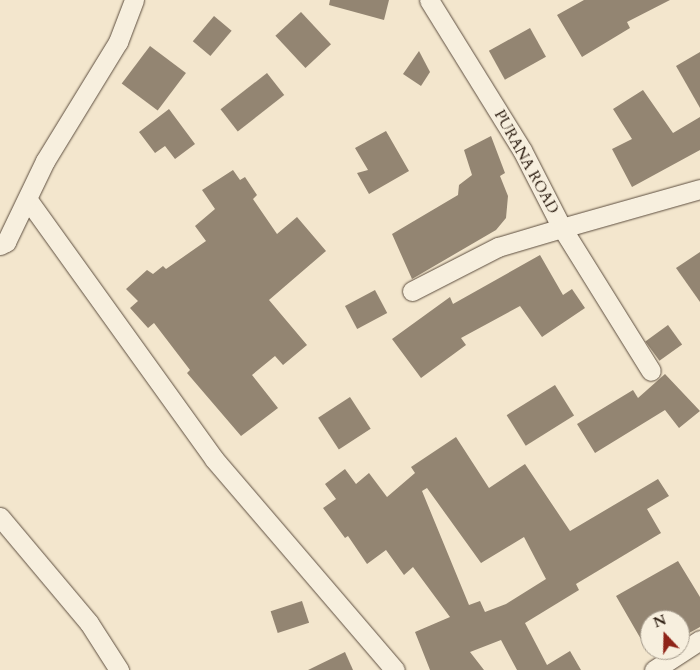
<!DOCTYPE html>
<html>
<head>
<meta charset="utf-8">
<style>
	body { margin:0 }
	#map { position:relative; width:700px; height:670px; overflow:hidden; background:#f3e6cd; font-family:Cardo,serif }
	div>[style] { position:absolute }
	.building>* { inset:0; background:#938572; transform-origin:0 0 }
	.roads { filter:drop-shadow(0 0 1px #5d4e3f) drop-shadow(0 0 1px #5d4e3f) }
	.street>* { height:19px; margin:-9.5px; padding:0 9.5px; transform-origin:9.5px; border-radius:9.5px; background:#f7efde }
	span { translate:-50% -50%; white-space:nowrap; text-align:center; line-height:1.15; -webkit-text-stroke:4px #f7efde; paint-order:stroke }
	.street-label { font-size:15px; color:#2b1c10 }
	.north { position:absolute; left:640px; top:610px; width:50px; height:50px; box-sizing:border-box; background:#f7efde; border:1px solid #a59b8c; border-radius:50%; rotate:339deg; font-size:14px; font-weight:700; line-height:20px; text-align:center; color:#2b1c10 }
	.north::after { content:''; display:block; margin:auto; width:18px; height:22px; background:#8f2418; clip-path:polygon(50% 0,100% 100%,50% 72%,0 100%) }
</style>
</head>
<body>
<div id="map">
	<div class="building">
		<div style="clip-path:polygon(330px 0,389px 0,384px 20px,329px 5px)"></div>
		<div style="clip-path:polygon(584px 0,670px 0,627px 22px,630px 28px,582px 57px,557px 15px)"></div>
		<div style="left:301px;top:12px;width:44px;height:35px;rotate:47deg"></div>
		<div style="left:214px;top:16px;width:23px;height:33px;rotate:40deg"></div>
		<div style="left:530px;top:28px;width:33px;height:47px;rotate:61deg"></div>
		<div style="left:150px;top:46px;width:45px;height:47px;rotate:37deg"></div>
		<div style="clip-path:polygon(419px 51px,430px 72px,421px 86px,403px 74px)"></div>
		<div style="clip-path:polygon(700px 52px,700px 108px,676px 66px)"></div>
		<div style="left:267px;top:73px;width:28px;height:59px;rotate:52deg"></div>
		<div style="clip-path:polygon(643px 90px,673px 133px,700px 117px,700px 150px,632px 187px,612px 149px,632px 139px,613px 109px)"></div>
		<div style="clip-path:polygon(169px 109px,195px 144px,175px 159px,165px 146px,155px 153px,139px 132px)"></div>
		<div style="clip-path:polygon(386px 131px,409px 171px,369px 194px,357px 173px,368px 170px,355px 148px)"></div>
		<div style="clip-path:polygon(491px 136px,505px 173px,500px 176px,508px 196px,506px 218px,496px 230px,412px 279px,392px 234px,458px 195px,459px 185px,472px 175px,464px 150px)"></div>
		<div style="clip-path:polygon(233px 170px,240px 180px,245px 177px,257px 195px,253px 199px,277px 234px,297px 217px,326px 251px,269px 300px,307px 345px,283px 365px,275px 356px,252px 375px,278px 408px,241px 436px,187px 373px,190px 370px,154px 323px,148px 328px,130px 308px,138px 301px,126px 289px,147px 270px,153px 274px,163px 266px,166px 269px,206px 241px,195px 226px,215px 209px,202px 190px)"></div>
		<div style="clip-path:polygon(700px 252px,700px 302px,676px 268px)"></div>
		<div style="clip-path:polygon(540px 255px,563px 295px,572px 289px,585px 308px,542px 337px,520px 306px,461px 338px,466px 345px,421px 378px,392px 339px,450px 297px,453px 304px)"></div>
		<div style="left:375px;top:290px;width:26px;height:34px;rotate:62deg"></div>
		<div style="left:668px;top:325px;width:24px;height:28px;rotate:54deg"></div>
		<div style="clip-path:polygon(665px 374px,700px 411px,679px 428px,665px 410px,595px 453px,577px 424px,633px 390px,638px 398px)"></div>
		<div style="left:555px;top:385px;width:36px;height:57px;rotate:58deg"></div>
		<div style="left:350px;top:397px;width:38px;height:38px;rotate:57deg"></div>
		<div style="clip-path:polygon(evenodd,456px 437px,489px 488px,525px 464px,570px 531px,658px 479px,669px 496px,647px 509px,661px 533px,576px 584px,579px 590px,525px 623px,547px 665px,570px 651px,581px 670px,517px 670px,501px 640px,470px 652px,484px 670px,430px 670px,415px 632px,450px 617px,413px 567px,404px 575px,386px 550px,367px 564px,348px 536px,345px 538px,323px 508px,336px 499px,325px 484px,345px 469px,356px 484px,369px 473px,387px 497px,415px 473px,411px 467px,456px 437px,427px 488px,481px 563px,524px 537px,546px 579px,506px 604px,485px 612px,480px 601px,469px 605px,422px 491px,427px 488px)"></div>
		<div style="clip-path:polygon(678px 561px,700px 597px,700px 627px,680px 638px,680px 619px,650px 620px,650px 637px,642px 641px,616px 596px)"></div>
		<div style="left:302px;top:601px;width:23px;height:33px;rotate:72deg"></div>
		<div style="clip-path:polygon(345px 652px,353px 670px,308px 670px)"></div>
	</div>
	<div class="roads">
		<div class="street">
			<div style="left:429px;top:0;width:176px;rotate:58.2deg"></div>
			<div style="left:522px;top:150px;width:88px;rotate:62.9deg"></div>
			<div style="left:562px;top:228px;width:143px;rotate:-15.8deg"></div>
			<div style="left:28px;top:200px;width:319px;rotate:54.3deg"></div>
			<div style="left:214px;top:459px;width:278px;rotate:49.4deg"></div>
			<div style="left:0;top:245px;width:7px;rotate:-27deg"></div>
			<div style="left:6px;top:242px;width:90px;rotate:-64.3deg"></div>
			<div style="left:45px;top:161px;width:140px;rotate:-58.5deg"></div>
			<div style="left:118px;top:42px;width:45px;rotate:-69.1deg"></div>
			<div style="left:412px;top:291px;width:97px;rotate:-27.1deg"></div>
			<div style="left:498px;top:247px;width:67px;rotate:-16.5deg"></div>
			<div style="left:562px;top:228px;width:168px;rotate:58.1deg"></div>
			<div style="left:0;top:517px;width:138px;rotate:50deg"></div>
			<div style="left:89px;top:623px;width:56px;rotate:57.4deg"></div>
			<div style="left:654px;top:670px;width:55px;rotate:-33.1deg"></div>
		</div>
	</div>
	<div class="street-label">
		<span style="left:526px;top:162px;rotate:61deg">PURANA ROAD</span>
	</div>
	<div class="north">N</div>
</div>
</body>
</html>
